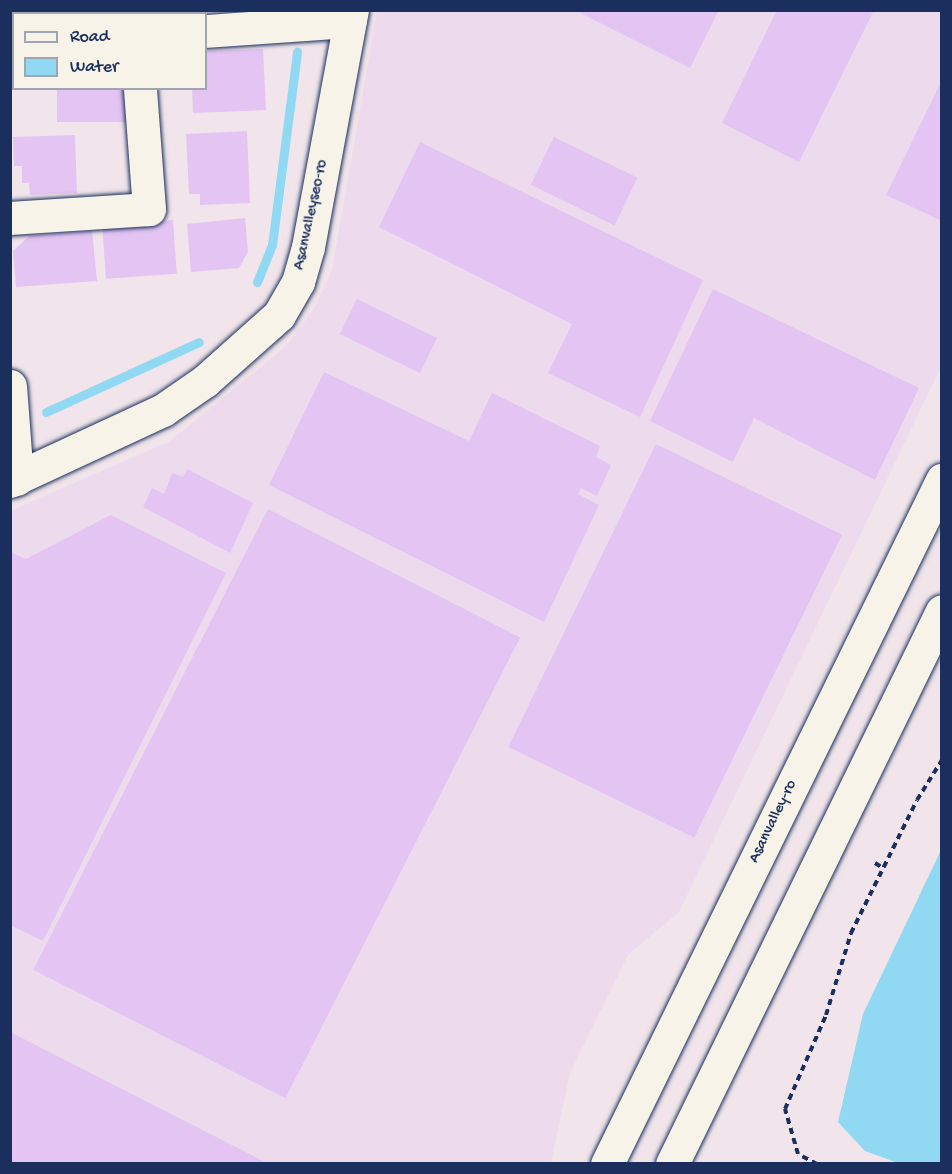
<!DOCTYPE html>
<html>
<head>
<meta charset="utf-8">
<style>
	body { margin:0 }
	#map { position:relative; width:952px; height:1174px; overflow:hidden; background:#f1e5eb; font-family:"Gochi Hand",sans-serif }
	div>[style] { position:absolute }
	.built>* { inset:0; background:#eddbed }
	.water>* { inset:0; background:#91d8f3 }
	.stream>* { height:9px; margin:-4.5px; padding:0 4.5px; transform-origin:4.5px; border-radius:4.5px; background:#91d8f3 }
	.building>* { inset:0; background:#e3c4f2; transform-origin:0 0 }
	.path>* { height:4px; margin-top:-2px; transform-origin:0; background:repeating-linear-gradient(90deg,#1b2f5e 0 6px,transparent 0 10.5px) }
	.roads { filter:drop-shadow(0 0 2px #1b2f5e) drop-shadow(0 0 2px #1b2f5e) }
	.minor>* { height:33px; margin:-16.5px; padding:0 16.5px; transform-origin:16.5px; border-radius:16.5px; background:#f7f3e8 }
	span { translate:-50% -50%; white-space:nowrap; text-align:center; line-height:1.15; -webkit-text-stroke:4.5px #f7f3e8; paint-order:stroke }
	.street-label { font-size:16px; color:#1b2f5e }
	.frame { position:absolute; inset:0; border:12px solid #1b2f5e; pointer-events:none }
	.legend { position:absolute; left:12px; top:12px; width:195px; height:78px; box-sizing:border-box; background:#f7f3e8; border:2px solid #9fa5b1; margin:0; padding:8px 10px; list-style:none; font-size:18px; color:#1b2f5e }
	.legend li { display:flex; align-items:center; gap:12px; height:30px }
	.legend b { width:30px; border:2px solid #9fa5b1 }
</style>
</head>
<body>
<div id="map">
	<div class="built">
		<div style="clip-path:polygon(377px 11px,941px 11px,941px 367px,679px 912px,628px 955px,570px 1073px,551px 1163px,11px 1163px,10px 511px,170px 441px,285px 347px,312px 312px,332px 270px)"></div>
	</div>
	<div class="water">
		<div style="clip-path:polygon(941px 850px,941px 1163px,898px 1163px,865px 1151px,838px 1122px,863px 1014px)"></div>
	</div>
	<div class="stream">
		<div style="left:257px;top:282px;width:40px;rotate:-68deg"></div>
		<div style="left:272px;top:245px;width:195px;rotate:-82.6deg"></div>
		<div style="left:46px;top:412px;width:168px;rotate:-24.6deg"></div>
	</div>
	<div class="building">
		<div style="clip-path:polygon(574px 10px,719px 10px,690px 68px)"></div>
		<div style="clip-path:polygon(777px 10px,874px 10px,799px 162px,722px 123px)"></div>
		<div style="clip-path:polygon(263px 49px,266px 110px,193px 113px,192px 88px,206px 88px,206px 51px)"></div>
		<div style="clip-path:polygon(942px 80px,942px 221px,886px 195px)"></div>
		<div style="left:57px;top:88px;width:70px;height:34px"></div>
		<div style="clip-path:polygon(247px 131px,250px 203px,200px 205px,200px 194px,189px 194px,186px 134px)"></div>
		<div style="clip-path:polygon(75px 135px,77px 193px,30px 195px,29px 183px,22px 183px,22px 166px,14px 166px,13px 137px)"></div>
		<div style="left:554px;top:137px;width:93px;height:53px;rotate:26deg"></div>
		<div style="clip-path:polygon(420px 142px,703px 280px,640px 417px,548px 373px,572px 324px,379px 227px)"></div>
		<div style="clip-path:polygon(245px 218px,248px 252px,239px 268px,191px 272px,187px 224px)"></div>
		<div style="left:173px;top:220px;width:54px;height:71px;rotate:86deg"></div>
		<div style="clip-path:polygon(92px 231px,97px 281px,16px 287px,13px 251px,29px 236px)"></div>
		<div style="clip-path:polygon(713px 289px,919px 388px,875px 480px,754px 418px,733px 462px,650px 421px)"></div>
		<div style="left:357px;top:299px;width:89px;height:39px;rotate:26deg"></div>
		<div style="clip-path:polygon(324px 372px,469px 441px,492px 393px,600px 446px,596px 457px,611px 465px,597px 496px,581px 488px,578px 494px,599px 505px,544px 622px,269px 485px)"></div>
		<div style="left:656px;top:444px;width:207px;height:337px;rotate:26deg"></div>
		<div style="clip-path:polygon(187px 469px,253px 503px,230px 553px,143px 507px,152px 488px,164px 494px,172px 473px,183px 477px)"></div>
		<div style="left:268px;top:509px;width:283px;height:517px;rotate:27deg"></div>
		<div style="clip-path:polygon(111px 515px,226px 573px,43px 941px,10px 925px,10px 552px,26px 559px)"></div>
		<div style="clip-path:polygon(10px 1032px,269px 1164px,10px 1164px)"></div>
	</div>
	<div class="path">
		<div style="left:875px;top:863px;width:9px;rotate:32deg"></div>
		<div style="left:817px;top:1164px;width:21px;rotate:-152deg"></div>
		<div style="left:798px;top:1154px;width:47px;rotate:-106.1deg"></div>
		<div style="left:785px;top:1109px;width:103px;rotate:-66.4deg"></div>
		<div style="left:826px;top:1015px;width:86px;rotate:-73deg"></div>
		<div style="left:851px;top:933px;width:148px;rotate:-63.6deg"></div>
		<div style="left:917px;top:800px;width:47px;rotate:-58deg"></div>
	</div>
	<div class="roads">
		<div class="minor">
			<div style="left:206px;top:31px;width:144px;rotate:-4deg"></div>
			<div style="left:10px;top:45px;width:4px;rotate:-14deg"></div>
			<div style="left:10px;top:218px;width:139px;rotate:-3.7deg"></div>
			<div style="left:149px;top:209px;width:121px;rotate:-94.3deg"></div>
			<div style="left:10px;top:386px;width:93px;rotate:85.7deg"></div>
			<div style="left:10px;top:481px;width:169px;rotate:-24.9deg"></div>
			<div style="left:163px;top:410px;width:51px;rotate:-34.6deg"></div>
			<div style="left:205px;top:381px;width:99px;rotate:-41.7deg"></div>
			<div style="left:279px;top:315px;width:38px;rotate:-60deg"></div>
			<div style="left:298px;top:282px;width:36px;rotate:-74deg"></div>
			<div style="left:308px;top:247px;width:241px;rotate:-79.5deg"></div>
			<div style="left:607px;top:1164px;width:762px;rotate:-63.91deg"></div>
			<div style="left:672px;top:1164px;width:615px;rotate:-63.98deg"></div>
		</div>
	</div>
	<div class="street-label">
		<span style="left:312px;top:215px;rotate:-78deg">Asanvalleyseo-ro</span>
		<span style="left:774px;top:822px;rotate:-64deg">Asanvalley-ro</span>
	</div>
	<div class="frame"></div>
	<ul class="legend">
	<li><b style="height:8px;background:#f7f3e8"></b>Road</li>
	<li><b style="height:16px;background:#91d8f3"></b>Water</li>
	</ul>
</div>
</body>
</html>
